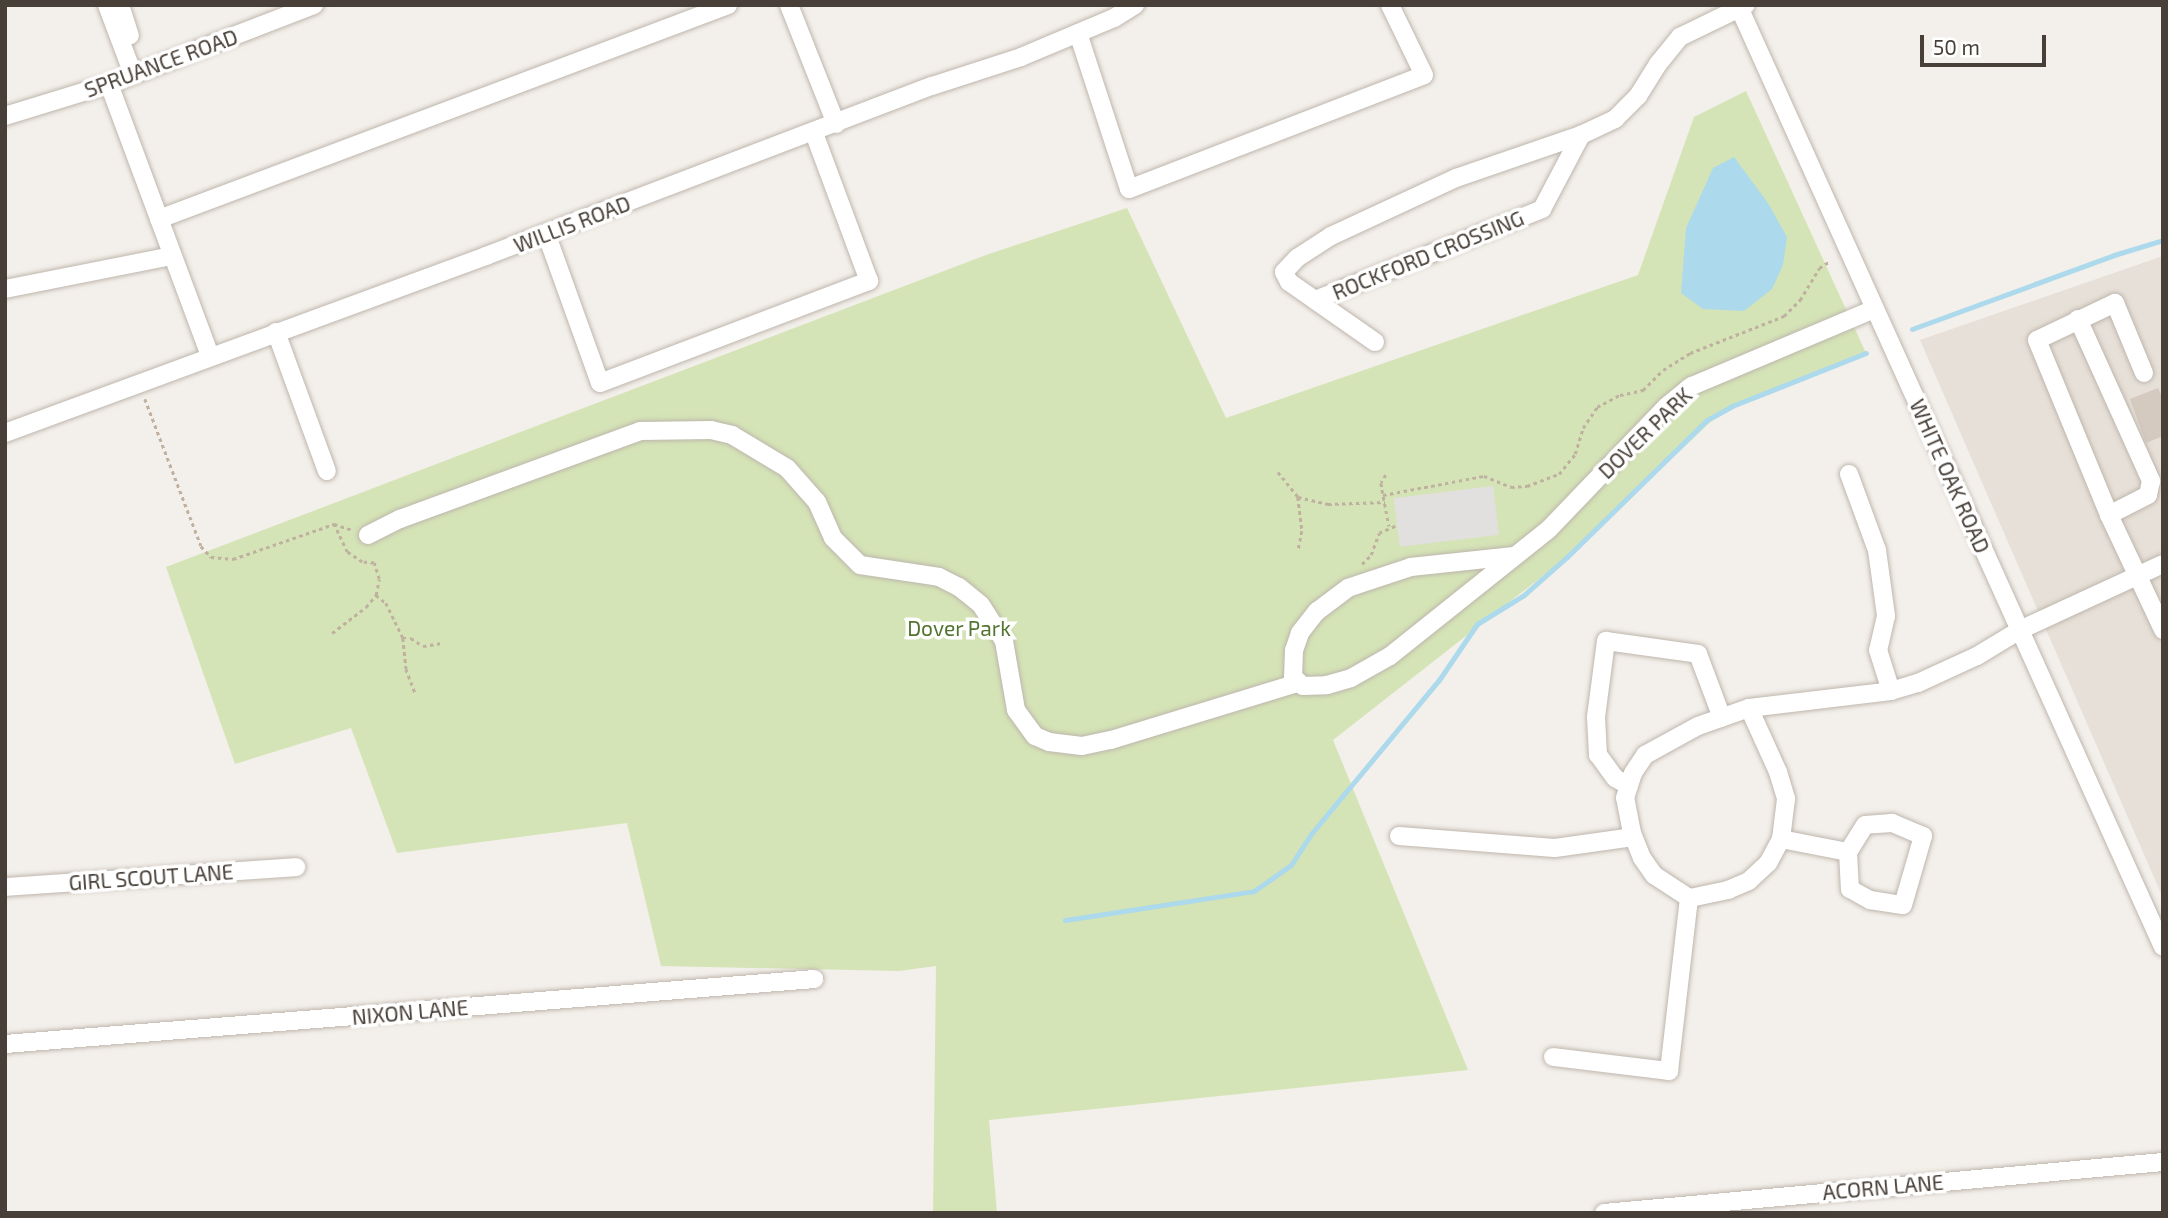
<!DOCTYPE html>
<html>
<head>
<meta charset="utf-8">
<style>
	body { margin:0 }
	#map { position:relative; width:2168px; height:1218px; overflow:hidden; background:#f3efea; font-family:"Exo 2",sans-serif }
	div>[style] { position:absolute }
	.residential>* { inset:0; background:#e7e0d8 }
	.green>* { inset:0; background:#d5e4b6 }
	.parking>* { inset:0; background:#e2e0de; transform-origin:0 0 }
	.water>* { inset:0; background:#acd9eb }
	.stream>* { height:5px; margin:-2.5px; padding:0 2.5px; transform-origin:2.5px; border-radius:2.5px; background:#acd9eb }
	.building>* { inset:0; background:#d4cac0 }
	.path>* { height:2.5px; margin-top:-1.25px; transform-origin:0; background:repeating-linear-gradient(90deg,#bfb09f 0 3.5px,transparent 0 7px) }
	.roads { filter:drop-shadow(0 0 2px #beb6ad) drop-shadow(0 0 2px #beb6ad) }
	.minor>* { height:18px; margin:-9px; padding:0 9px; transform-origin:9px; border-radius:9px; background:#fff }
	span { translate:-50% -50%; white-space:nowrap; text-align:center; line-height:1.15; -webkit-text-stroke:7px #fff; paint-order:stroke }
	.street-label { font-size:21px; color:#473f38 }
	.park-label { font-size:21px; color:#537430 }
	.frame { position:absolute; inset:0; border:7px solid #473f38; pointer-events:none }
	.scale { position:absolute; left:1920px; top:35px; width:126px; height:32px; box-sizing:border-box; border:4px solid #473f38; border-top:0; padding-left:9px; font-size:21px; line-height:24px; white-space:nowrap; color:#473f38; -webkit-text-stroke:5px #fff; paint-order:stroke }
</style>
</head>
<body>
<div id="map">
	<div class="residential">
		<div style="clip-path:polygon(2163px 256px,2163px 898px,1920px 340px)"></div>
	</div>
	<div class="green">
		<div style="clip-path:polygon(1746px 91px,1866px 353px,1721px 412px,1567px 557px,1333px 740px,1468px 1070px,989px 1120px,997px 1213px,933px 1213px,936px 966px,899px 971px,661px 966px,627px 823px,397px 853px,351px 728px,235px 764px,166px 567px,986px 255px,1127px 208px,1226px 418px,1638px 275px,1694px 117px)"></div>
	</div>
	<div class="parking">
		<div style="left:1493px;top:486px;width:49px;height:100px;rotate:83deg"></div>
	</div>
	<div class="water">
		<div style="clip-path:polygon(1734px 157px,1768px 203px,1787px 237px,1783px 265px,1772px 289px,1744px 311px,1703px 309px,1681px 293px,1686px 228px,1713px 168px)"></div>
	</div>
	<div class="stream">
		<div style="left:1912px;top:329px;width:215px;rotate:-20.1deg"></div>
		<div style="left:2114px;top:255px;width:51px;rotate:-17deg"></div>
		<div style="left:1065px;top:920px;width:191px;rotate:-8.7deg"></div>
		<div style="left:1254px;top:891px;width:45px;rotate:-35.1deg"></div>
		<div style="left:1291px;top:865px;width:37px;rotate:-57deg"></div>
		<div style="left:1311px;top:834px;width:200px;rotate:-50.3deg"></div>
		<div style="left:1439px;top:680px;width:68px;rotate:-55.8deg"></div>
		<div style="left:1477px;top:624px;width:55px;rotate:-31.7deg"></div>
		<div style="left:1524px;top:595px;width:57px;rotate:-41.5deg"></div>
		<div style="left:1567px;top:557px;width:196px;rotate:-44.4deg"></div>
		<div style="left:1707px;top:420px;width:29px;rotate:-29deg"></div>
		<div style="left:1732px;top:406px;width:144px;rotate:-21.6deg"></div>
	</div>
	<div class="building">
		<div style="clip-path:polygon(2158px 388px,2163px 398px,2163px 436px,2146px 443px,2130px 399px)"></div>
	</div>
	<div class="path">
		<div style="left:145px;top:399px;width:157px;rotate:69.1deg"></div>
		<div style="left:201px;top:546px;width:15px;rotate:48deg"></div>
		<div style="left:211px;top:557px;width:22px;rotate:5deg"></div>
		<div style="left:233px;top:559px;width:107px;rotate:-19.1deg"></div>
		<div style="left:334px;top:524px;width:20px;rotate:18deg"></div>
		<div style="left:1278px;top:472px;width:32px;rotate:51deg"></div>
		<div style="left:1298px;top:497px;width:34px;rotate:83deg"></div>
		<div style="left:1302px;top:531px;width:20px;rotate:101deg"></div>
		<div style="left:1386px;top:475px;width:9px;rotate:122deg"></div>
		<div style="left:1381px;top:483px;width:44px;rotate:79.5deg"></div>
		<div style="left:1383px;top:495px;width:103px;rotate:-10.7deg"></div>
		<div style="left:1484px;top:476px;width:29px;rotate:22deg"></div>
		<div style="left:1511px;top:487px;width:16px;rotate:-4deg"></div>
		<div style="left:1527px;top:486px;width:34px;rotate:-21deg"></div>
		<div style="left:1559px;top:474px;width:26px;rotate:-51deg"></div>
		<div style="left:1575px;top:454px;width:27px;rotate:-73deg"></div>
		<div style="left:1583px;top:428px;width:25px;rotate:-56deg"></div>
		<div style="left:1597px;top:407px;width:26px;rotate:-28deg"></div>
		<div style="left:1620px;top:395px;width:24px;rotate:-12deg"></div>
		<div style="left:1643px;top:390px;width:28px;rotate:-45deg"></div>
		<div style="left:1663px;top:370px;width:32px;rotate:-32deg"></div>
		<div style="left:1690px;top:353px;width:101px;rotate:-21.5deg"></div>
		<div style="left:1784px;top:316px;width:23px;rotate:-45deg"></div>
		<div style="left:1800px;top:300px;width:37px;rotate:-59deg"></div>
		<div style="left:1819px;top:268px;width:13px;rotate:-32deg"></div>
		<div style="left:1298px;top:497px;width:31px;rotate:13deg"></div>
		<div style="left:1328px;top:504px;width:57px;rotate:-2deg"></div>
		<div style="left:1362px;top:564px;width:13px;rotate:-45deg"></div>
		<div style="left:1371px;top:555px;width:23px;rotate:-70deg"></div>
		<div style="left:1379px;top:533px;width:20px;rotate:-24deg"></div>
		<div style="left:376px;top:595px;width:13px;rotate:39deg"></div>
		<div style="left:386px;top:603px;width:39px;rotate:64deg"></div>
		<div style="left:403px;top:638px;width:31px;rotate:84deg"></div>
		<div style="left:406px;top:669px;width:25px;rotate:69deg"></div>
		<div style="left:332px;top:633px;width:43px;rotate:-37.4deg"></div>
		<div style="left:366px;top:607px;width:16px;rotate:-50deg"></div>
		<div style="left:376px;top:595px;width:16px;rotate:-79deg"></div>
		<div style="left:379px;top:579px;width:17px;rotate:-107deg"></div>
		<div style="left:374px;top:563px;width:12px;rotate:-175deg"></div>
		<div style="left:362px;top:562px;width:18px;rotate:-146deg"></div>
		<div style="left:347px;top:552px;width:31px;rotate:-115deg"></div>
		<div style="left:403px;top:638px;width:8px"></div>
		<div style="left:411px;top:638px;width:14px;rotate:34deg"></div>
		<div style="left:423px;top:646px;width:19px;rotate:-9deg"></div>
	</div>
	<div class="roads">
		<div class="minor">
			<div style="left:107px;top:5px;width:74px;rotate:69.4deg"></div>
			<div style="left:120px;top:5px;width:32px;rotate:72deg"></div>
			<div style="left:789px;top:5px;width:128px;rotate:68.4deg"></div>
			<div style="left:1738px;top:5px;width:1033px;rotate:65.72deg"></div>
			<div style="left:1078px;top:33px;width:164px;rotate:71.9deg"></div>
			<div style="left:1129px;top:189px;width:316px;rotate:-21.1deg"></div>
			<div style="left:1424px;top:75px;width:78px;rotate:-115.9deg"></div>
			<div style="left:109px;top:84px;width:290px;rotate:69.6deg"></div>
			<div style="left:5px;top:116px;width:109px;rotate:-17.1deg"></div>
			<div style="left:109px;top:84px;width:220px;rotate:-21.1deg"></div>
			<div style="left:159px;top:219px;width:608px;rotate:-20.61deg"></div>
			<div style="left:546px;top:233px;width:159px;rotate:70.2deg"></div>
			<div style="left:600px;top:383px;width:288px;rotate:-20.8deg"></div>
			<div style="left:869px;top:281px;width:158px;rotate:-110.4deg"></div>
			<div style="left:5px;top:289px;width:170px;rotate:-11.2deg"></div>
			<div style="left:1315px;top:300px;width:245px;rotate:-21.8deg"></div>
			<div style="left:1542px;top:209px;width:84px;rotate:-62.2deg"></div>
			<div style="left:2078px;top:319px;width:178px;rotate:65.7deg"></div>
			<div style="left:2151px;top:481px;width:14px;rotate:102deg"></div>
			<div style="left:2148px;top:495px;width:44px;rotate:152.9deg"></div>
			<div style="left:276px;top:332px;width:148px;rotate:69.9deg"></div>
			<div style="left:1375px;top:342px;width:105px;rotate:-145.1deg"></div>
			<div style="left:1289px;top:282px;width:11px;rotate:-117deg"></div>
			<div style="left:1284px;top:272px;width:19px;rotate:-47deg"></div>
			<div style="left:1297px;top:258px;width:40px;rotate:-32.9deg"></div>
			<div style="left:1331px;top:236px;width:138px;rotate:-24.9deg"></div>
			<div style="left:1456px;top:178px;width:132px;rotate:-19deg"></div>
			<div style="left:1581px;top:135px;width:38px;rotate:-25deg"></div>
			<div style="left:1615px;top:119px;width:33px;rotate:-45deg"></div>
			<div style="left:1638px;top:96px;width:38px;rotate:-58deg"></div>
			<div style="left:1658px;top:64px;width:35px;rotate:-51deg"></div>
			<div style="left:1680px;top:37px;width:73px;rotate:-25.9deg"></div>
			<div style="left:2144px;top:373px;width:76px;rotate:-112.5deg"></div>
			<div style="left:2115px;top:303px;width:86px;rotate:154.6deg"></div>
			<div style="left:2037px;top:340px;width:189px;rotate:67.6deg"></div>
			<div style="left:2109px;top:515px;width:127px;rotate:64.8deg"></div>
			<div style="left:5px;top:433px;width:513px;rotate:-20.2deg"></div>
			<div style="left:486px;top:256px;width:477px;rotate:-20.9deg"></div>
			<div style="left:932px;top:86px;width:94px;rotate:-18deg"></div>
			<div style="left:1021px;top:57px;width:101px;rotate:-22.8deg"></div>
			<div style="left:1114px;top:18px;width:25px;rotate:-32deg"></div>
			<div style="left:1849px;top:474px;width:81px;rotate:69.8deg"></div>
			<div style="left:1877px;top:550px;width:67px;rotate:82.2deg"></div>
			<div style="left:1886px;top:616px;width:35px;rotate:103deg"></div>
			<div style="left:1878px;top:650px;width:43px;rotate:72.4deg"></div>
			<div style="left:368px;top:535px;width:36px;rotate:-27deg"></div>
			<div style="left:400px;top:519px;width:256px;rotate:-20.1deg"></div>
			<div style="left:640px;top:431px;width:71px;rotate:-0.8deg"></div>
			<div style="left:711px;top:430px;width:22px;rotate:13deg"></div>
			<div style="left:732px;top:435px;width:64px;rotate:31deg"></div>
			<div style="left:787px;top:468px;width:45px;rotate:48.6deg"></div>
			<div style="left:817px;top:502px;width:39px;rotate:66deg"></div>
			<div style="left:833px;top:538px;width:38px;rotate:45deg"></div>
			<div style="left:860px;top:565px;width:80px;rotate:8.6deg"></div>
			<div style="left:939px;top:577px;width:22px;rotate:27deg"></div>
			<div style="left:959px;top:587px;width:28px;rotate:39deg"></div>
			<div style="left:981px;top:605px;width:43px;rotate:57.4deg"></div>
			<div style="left:1004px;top:641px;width:70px;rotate:80.1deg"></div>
			<div style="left:1016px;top:710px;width:32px;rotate:54deg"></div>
			<div style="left:1035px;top:736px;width:15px;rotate:23deg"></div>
			<div style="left:1049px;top:742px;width:33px;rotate:7deg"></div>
			<div style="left:1082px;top:746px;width:30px;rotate:-12deg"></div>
			<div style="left:1111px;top:740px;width:195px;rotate:-17deg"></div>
			<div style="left:1514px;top:556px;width:104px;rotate:173.9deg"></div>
			<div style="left:1411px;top:567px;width:66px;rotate:161.6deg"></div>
			<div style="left:1348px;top:588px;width:39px;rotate:143deg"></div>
			<div style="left:1317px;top:611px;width:28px;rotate:128deg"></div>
			<div style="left:1300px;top:633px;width:18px;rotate:109deg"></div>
			<div style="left:1294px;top:650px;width:27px;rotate:92deg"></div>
			<div style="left:1293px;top:677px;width:13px;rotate:42deg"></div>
			<div style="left:1303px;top:686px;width:24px;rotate:-2deg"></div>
			<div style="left:1327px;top:685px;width:25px;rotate:-16deg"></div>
			<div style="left:1351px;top:678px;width:45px;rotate:-29.4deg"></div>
			<div style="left:1390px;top:656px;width:203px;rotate:-38.6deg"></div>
			<div style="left:1549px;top:529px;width:170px;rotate:-46.2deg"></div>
			<div style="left:1667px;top:406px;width:32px;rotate:-39deg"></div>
			<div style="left:1692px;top:386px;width:198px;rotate:-22.9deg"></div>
			<div style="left:1749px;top:708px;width:70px;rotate:65.6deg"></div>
			<div style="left:1778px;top:772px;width:28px;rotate:73deg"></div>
			<div style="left:1786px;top:799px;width:40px;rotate:97.1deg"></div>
			<div style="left:1781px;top:839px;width:27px;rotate:118deg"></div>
			<div style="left:1768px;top:863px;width:26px;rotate:137deg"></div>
			<div style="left:1749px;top:881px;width:23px;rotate:157deg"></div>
			<div style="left:1728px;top:890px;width:40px;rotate:168deg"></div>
			<div style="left:1689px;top:898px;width:42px;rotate:-146.7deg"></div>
			<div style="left:1654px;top:875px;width:21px;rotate:-125deg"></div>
			<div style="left:1642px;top:858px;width:27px;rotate:-112deg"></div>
			<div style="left:1632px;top:833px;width:36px;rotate:-101deg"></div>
			<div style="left:1625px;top:798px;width:26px;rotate:-72deg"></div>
			<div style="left:1633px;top:773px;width:22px;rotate:-56deg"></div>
			<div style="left:1645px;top:755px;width:60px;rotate:-28.7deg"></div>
			<div style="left:1698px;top:726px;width:54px;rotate:-19.4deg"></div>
			<div style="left:1749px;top:708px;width:143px;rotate:-6.8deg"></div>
			<div style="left:1891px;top:691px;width:28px;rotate:-17deg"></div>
			<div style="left:1918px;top:683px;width:65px;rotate:-24.6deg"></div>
			<div style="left:1977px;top:656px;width:50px;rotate:-31.2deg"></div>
			<div style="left:2020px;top:630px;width:157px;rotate:-24.8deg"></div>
			<div style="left:1629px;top:786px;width:16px;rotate:-150deg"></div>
			<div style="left:1615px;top:778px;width:29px;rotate:-126deg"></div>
			<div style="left:1598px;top:755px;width:38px;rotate:-93deg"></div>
			<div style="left:1596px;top:717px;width:77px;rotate:-82.5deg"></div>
			<div style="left:1606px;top:641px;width:93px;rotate:8deg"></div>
			<div style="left:1698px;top:654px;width:68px;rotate:69.4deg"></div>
			<div style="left:1399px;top:836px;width:156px;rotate:4.4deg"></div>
			<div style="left:1555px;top:848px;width:79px;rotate:-8deg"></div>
			<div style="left:1781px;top:839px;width:68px;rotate:11deg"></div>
			<div style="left:1848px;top:852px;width:37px;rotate:87deg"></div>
			<div style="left:1850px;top:889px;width:23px;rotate:29deg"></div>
			<div style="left:1870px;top:900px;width:33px;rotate:9deg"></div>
			<div style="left:1903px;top:905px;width:72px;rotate:-73.8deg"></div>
			<div style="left:1923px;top:836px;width:34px;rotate:-157deg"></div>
			<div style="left:1892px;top:823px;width:27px;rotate:176deg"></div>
			<div style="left:1865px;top:825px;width:32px;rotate:122deg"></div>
			<div style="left:5px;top:887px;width:292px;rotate:-3.9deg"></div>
			<div style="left:5px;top:1044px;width:812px;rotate:-4.59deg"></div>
			<div style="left:1553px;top:1057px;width:117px;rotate:6.9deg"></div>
			<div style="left:1669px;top:1071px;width:174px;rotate:-83.4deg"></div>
			<div style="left:1604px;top:1213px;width:561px;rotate:-5.21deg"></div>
		</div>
	</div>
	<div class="street-label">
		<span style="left:161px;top:63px;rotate:-20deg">SPRUANCE ROAD</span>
		<span style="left:572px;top:224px;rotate:-21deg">WILLIS ROAD</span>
		<span style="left:1428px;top:255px;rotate:-22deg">ROCKFORD CROSSING</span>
		<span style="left:1645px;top:433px;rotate:-44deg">DOVER PARK</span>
		<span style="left:1950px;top:476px;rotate:66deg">WHITE OAK ROAD</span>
		<span style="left:151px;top:877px;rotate:-4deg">GIRL SCOUT LANE</span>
		<span style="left:410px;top:1012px;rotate:-5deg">NIXON LANE</span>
		<span style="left:1883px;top:1187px;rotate:-5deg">ACORN LANE</span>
	</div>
	<div class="park-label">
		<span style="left:959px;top:628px">Dover Park</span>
	</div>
	<div class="frame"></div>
	<div class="scale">50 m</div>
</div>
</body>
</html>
